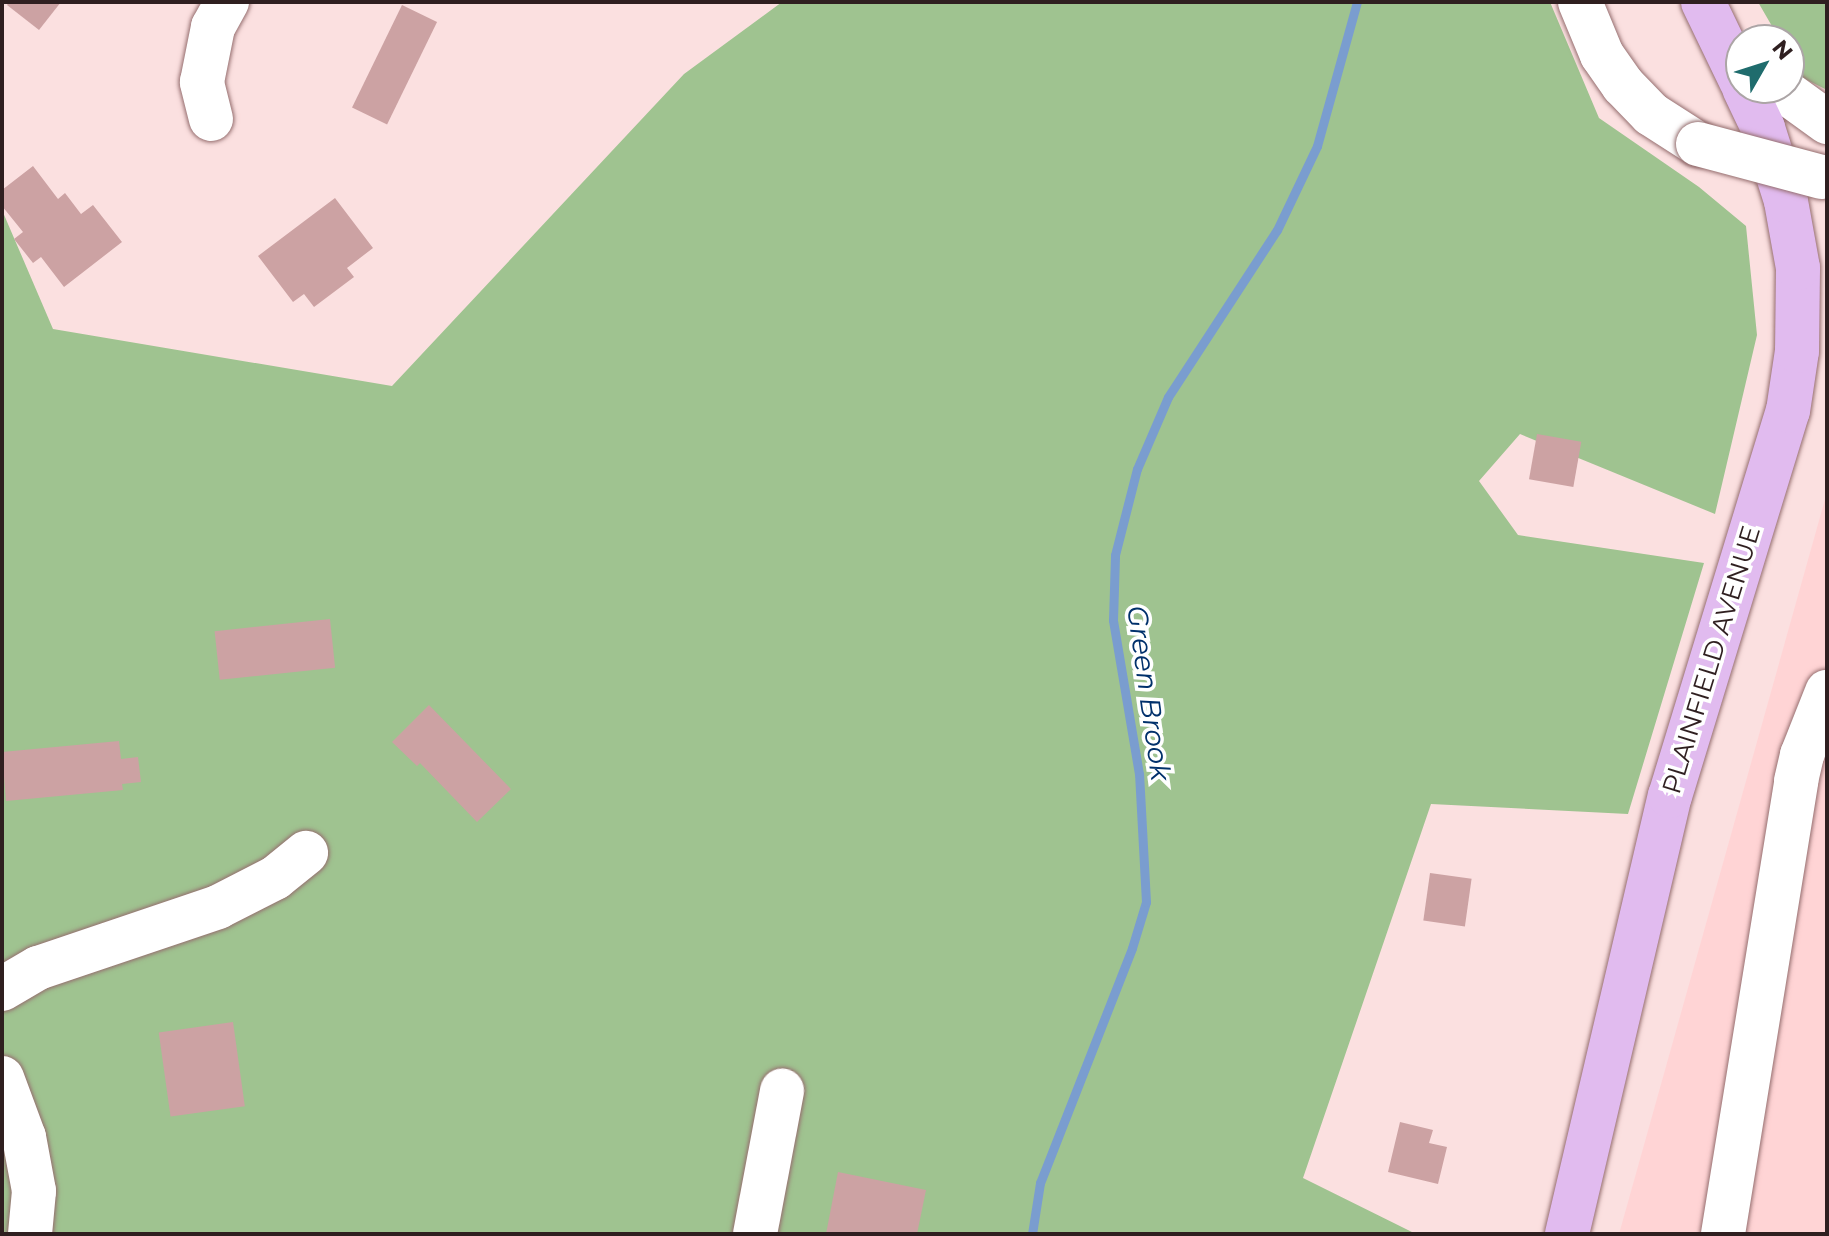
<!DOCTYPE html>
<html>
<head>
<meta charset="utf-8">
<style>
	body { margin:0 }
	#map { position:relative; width:1829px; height:1236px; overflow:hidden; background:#fbe0e0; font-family:Montserrat,sans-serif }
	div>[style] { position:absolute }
	.built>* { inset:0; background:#ffd4d5 }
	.green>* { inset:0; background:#9fc390 }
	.stream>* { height:9px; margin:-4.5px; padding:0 4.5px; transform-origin:4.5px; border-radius:4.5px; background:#7a9dcf }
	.building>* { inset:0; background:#cca2a3; transform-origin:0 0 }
	.roads { filter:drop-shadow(0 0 2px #956e6f) drop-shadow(0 0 2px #956e6f) }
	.minor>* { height:44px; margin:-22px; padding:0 22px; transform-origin:22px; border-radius:22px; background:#fff }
	.major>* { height:44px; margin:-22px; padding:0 22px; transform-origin:22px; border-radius:22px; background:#e1bbef }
	.bridges { filter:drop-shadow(0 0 2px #956e6f) drop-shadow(0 0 2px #956e6f) }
	.minor-bridge>* { height:44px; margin:-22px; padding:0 22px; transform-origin:22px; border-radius:22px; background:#fff }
	span { translate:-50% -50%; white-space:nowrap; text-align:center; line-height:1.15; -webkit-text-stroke:7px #fff; paint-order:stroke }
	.street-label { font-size:26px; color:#2f1f20 }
	.water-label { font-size:28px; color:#00306b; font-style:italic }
	.frame { position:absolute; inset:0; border:4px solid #2f1f20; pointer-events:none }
	.north { position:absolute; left:1725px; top:24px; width:80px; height:80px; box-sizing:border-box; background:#fff; border:2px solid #aca5a6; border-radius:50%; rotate:51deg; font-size:22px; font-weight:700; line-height:32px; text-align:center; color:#2f1f20 }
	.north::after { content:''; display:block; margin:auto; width:28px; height:36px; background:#1f6c6d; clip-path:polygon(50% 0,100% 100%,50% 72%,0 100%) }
</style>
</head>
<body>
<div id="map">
	<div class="built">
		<div style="clip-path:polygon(1827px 492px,1827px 1234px,1619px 1234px)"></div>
	</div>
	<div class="green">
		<div style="clip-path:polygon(782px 2px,1550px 2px,1599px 118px,1699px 187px,1746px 226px,1757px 335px,1715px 514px,1520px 434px,1479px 481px,1518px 535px,1704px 563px,1628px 814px,1431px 804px,1303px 1178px,1416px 1234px,2px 1234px,2px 210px,53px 329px,392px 386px,684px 74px)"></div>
		<div style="clip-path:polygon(1758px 2px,1827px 2px,1827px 90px,1801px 77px,1789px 56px,1789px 40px,1780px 40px)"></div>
	</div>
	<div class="stream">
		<div style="left:1032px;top:1234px;width:52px;rotate:-81.1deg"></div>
		<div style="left:1040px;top:1183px;width:252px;rotate:-68.6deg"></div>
		<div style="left:1132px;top:948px;width:48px;rotate:-73.1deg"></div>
		<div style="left:1146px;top:902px;width:128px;rotate:-93.1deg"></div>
		<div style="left:1139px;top:774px;width:156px;rotate:-99.6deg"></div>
		<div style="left:1113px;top:620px;width:65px;rotate:-88.2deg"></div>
		<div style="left:1115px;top:555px;width:89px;rotate:-75.7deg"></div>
		<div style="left:1137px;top:469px;width:78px;rotate:-66.7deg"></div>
		<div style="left:1168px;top:397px;width:199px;rotate:-56.9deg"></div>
		<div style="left:1277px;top:230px;width:93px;rotate:-64.5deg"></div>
		<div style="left:1317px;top:146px;width:149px;rotate:-74.5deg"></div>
	</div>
	<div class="building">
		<div style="clip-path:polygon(9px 2px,61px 2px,39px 30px,7px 5px)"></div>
		<div style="left:402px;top:5px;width:39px;height:114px;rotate:26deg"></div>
		<div style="clip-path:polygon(33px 166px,58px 199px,65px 193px,81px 214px,93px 205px,122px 242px,64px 287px,41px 257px,33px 263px,14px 239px,23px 232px,2px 206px,2px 190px)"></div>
		<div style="clip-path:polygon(335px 198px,373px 248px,347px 268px,354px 277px,314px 307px,304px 294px,293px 302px,258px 256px)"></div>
		<div style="left:1537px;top:434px;width:45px;height:46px;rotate:10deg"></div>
		<div style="left:330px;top:619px;width:49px;height:116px;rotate:84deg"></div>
		<div style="clip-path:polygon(429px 705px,511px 789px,477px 822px,420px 763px,417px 766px,392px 742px)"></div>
		<div style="clip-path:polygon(119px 741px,121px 759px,138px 757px,141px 782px,122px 784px,123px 790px,6px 801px,2px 752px)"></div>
		<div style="left:1430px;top:873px;width:42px;height:48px;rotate:8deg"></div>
		<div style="left:233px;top:1022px;width:85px;height:75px;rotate:82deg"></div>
		<div style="clip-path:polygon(1400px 1122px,1433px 1130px,1429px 1143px,1447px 1147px,1438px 1184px,1388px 1172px)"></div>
		<div style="clip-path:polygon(838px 1172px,926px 1190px,917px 1234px,826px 1234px)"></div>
	</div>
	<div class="roads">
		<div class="minor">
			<div style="left:1580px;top:2px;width:57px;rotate:67.5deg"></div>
			<div style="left:1602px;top:55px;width:37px;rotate:55deg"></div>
			<div style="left:1623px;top:85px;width:40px;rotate:46deg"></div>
			<div style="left:1651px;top:114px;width:56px;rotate:32.6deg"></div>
			<div style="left:1780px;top:88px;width:58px;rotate:35.9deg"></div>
			<div style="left:211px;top:119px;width:38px;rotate:-104deg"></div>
			<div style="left:202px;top:82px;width:56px;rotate:-78.7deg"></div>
			<div style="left:213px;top:27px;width:29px;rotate:-61deg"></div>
			<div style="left:2px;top:989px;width:42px;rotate:-30.3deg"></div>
			<div style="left:38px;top:968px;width:190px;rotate:-18.7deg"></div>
			<div style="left:218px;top:907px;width:64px;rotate:-27deg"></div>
			<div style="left:275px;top:878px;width:40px;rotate:-39deg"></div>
			<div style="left:2px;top:1078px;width:63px;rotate:69.6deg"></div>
			<div style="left:24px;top:1137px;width:55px;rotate:79.5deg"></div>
			<div style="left:34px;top:1191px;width:43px;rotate:95.3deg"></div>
			<div style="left:755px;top:1234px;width:146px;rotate:-79.3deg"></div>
			<div style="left:1723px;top:1234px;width:459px;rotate:-80.8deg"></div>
			<div style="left:1796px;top:781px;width:27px;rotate:-77deg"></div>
			<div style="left:1802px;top:755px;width:68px;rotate:-68.4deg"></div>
		</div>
		<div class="major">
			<div style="left:1703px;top:2px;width:88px;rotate:64.3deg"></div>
			<div style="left:1567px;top:1234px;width:450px;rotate:-76.8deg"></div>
			<div style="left:1670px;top:796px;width:403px;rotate:-73deg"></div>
			<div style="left:1788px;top:411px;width:61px;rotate:-81.5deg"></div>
			<div style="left:1797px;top:351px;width:83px;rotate:-89.3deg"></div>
			<div style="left:1798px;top:268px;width:68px;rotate:-100.2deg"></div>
			<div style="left:1786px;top:201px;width:77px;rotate:-107.5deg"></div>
			<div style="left:1763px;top:128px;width:44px;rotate:-115.4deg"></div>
		</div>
	</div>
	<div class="bridges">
		<div class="minor-bridge">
			<div style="left:1698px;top:144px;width:128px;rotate:14.9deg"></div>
		</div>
	</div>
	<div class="street-label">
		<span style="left:1712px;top:660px;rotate:-73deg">PLAINFIELD AVENUE</span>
	</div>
	<div class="water-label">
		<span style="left:1149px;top:693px;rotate:82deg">Green Brook</span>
	</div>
	<div class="frame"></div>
	<div class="north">N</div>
</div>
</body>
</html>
